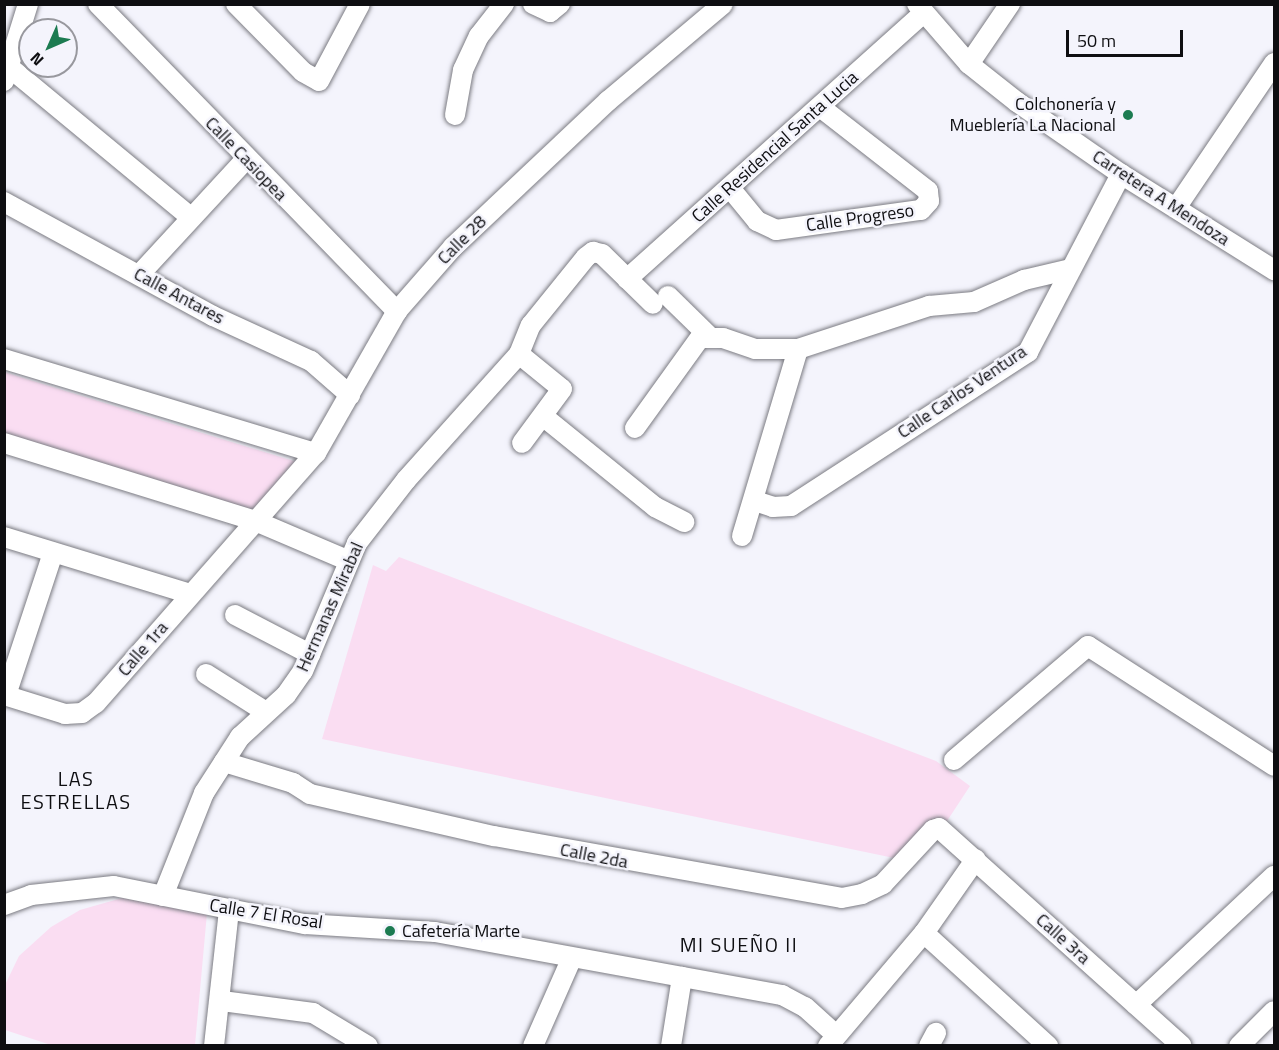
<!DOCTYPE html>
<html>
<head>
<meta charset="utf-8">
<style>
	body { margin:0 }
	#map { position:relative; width:1279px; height:1050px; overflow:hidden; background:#f4f4fc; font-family:"Titillium Web",sans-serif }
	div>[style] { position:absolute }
	.green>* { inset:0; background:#faddf2 }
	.roads { filter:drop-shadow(0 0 2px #7b7b82) drop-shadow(0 0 2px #7b7b82) }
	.minor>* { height:20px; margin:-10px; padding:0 10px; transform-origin:10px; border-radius:10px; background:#fff }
	.dots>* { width:16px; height:16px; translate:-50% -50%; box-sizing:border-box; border:3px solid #f4f4fc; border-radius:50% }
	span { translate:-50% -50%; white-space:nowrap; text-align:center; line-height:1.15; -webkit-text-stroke:5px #f4f4fc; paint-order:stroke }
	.poi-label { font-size:18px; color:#0e0e11 }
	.right { translate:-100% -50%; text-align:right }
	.left { translate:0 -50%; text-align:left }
	.street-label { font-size:18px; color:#0e0e11 }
	.neighbourhood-label { font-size:20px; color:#0e0e11; letter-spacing:1.5px }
	.frame { position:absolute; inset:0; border:6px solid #0e0e11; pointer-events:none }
	.north { position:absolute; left:18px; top:18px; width:60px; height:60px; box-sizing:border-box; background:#f4f4fc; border:2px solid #98989e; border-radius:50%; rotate:225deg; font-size:16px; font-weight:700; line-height:24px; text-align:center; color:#0e0e11 }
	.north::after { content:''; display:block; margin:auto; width:21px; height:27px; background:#1c7b51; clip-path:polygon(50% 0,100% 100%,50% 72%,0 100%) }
	.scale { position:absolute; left:1066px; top:30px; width:117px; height:27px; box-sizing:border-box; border:3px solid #0e0e11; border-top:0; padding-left:8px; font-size:18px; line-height:21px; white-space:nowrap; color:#0e0e11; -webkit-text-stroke:4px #f4f4fc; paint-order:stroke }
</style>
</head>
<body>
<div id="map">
	<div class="green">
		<div style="clip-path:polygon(4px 372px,297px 462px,251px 511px,5px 433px)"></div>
		<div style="clip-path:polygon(399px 557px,936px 761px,970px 786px,947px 821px,931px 822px,894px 858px,322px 739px,373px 565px,386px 571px)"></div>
		<div style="clip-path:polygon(122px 898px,207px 913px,195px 1045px,51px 1045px,5px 1030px,5px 985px,19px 956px,51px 927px,80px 910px)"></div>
	</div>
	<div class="roads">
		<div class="minor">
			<div style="left:98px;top:4px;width:429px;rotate:45.8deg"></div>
			<div style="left:236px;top:4px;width:95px;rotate:45.4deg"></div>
			<div style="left:303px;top:72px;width:18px;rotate:29deg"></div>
			<div style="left:319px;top:81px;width:87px;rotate:-62deg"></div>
			<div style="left:533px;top:4px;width:19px;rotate:25deg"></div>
			<div style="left:550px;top:12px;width:13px;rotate:-39deg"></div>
			<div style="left:917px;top:4px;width:79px;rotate:49.1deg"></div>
			<div style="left:969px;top:64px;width:61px;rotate:38.4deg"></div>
			<div style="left:1017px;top:102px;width:126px;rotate:34.7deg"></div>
			<div style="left:1121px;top:174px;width:181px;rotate:32.1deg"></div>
			<div style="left:969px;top:64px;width:73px;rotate:-55.7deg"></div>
			<div style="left:9px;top:67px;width:235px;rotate:39.6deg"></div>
			<div style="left:4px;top:81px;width:81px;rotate:-72.7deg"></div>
			<div style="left:455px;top:115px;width:46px;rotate:-79.9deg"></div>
			<div style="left:463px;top:70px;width:38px;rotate:-65deg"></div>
			<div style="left:479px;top:36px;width:41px;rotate:-52deg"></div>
			<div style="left:730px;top:188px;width:43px;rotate:50.7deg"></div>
			<div style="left:757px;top:221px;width:21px;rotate:25deg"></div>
			<div style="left:776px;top:230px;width:146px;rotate:-7.9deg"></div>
			<div style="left:921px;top:210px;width:12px;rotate:-48deg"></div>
			<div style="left:929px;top:201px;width:10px;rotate:-96deg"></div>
			<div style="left:928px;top:191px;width:137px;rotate:-142.1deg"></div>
			<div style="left:4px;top:202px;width:238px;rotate:28.6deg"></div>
			<div style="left:213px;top:316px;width:108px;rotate:24.7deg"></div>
			<div style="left:311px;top:361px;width:52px;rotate:41.1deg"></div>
			<div style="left:1176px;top:208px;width:175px;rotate:-55.9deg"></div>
			<div style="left:139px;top:275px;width:158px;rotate:-47.3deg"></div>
			<div style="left:627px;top:279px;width:397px;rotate:-41.9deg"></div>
			<div style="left:668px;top:296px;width:57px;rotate:44.3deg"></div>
			<div style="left:519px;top:354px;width:55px;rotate:39.1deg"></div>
			<div style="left:562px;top:389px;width:67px;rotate:126.5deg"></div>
			<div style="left:4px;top:359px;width:326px;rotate:16.8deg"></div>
			<div style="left:544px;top:417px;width:143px;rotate:39deg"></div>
			<div style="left:655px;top:507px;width:33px;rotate:27deg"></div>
			<div style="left:635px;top:428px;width:111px;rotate:-54.2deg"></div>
			<div style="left:700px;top:338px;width:23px"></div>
			<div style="left:723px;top:338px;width:34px;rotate:19deg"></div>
			<div style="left:755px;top:349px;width:43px"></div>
			<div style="left:798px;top:349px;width:138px;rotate:-18.2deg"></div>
			<div style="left:929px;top:306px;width:45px;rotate:-5.1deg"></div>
			<div style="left:974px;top:302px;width:55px;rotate:-23.7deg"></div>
			<div style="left:1024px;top:280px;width:48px;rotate:-13.2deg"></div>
			<div style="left:4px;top:443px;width:261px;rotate:17.2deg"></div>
			<div style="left:253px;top:520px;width:104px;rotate:23.1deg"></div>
			<div style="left:755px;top:501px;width:19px;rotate:18deg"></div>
			<div style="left:773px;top:507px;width:18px;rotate:-3deg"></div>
			<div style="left:791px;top:506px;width:283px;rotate:-33deg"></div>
			<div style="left:1028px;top:352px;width:201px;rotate:-62.4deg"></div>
			<div style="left:742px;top:536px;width:195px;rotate:-73.3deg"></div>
			<div style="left:4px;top:537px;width:195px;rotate:17deg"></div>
			<div style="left:235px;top:615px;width:85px;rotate:27.5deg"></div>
			<div style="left:206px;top:674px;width:71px;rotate:32.3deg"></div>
			<div style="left:4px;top:695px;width:64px;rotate:17.3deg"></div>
			<div style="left:65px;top:714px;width:17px;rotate:-3deg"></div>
			<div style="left:82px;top:713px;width:17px;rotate:-36deg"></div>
			<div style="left:96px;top:703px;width:333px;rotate:-48.7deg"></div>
			<div style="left:316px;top:453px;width:163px;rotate:-60.3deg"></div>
			<div style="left:397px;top:311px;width:85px;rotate:-48.8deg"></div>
			<div style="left:453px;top:247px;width:213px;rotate:-43.3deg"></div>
			<div style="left:608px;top:101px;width:150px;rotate:-40.1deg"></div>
			<div style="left:6px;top:695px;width:150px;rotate:-71.7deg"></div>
			<div style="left:954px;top:760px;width:176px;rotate:-40.4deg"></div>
			<div style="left:1088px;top:646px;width:221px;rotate:32.8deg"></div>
			<div style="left:224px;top:762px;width:72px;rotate:16.9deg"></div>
			<div style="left:293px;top:783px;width:20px;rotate:33deg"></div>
			<div style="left:310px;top:794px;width:189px;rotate:12.9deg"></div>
			<div style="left:494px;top:836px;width:353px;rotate:10.1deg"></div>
			<div style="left:842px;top:898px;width:20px;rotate:-11deg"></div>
			<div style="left:862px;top:894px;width:23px;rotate:-25deg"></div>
			<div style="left:883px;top:884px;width:74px;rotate:-47.2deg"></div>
			<div style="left:933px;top:830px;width:6px;rotate:-18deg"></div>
			<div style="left:939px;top:828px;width:326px;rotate:41.9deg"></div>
			<div style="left:163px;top:896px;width:111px;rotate:-68.3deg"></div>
			<div style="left:204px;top:793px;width:67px;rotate:-57.3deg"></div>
			<div style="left:240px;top:737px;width:62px;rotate:-42.4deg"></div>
			<div style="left:286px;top:695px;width:29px;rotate:-55deg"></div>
			<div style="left:303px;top:671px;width:139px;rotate:-67.1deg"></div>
			<div style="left:357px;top:543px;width:80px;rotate:-52.1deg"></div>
			<div style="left:406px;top:480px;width:169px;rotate:-48.1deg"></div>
			<div style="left:519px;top:354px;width:31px;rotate:-68deg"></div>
			<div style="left:531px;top:325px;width:87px;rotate:-51deg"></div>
			<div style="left:586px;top:257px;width:9px;rotate:-36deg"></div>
			<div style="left:593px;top:252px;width:9px;rotate:13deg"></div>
			<div style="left:602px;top:254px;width:71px;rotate:44.4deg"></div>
			<div style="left:4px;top:905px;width:29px;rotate:-20deg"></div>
			<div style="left:31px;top:895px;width:83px;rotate:-6.2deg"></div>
			<div style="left:114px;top:886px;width:195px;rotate:11.3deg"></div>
			<div style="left:305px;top:924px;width:130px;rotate:3.5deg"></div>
			<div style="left:435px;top:932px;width:353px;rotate:10.3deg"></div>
			<div style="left:782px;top:995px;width:26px;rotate:28deg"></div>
			<div style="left:805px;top:1007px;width:42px;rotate:42.1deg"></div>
			<div style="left:924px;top:933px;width:168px;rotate:42.3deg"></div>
			<div style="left:222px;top:1001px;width:92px;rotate:7.5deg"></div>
			<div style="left:313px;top:1013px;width:64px;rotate:31deg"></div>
			<div style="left:1136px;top:1005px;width:189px;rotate:-43.1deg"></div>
			<div style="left:214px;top:1046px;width:137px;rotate:-83.7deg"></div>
			<div style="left:533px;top:1046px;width:94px;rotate:-66.2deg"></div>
			<div style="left:671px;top:1046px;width:70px;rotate:-80.9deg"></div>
			<div style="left:828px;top:1046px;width:148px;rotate:-49.7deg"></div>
			<div style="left:924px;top:933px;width:90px;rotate:-54.9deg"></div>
			<div style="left:929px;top:1046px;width:15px;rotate:-62deg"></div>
			<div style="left:1239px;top:1046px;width:49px;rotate:-45deg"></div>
		</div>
	</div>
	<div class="dots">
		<div style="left:1128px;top:115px;background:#1c7b51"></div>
		<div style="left:390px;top:931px;background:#1c7b51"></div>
	</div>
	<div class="poi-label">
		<span class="right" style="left:1116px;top:115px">Colchonería y<br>Mueblería La Nacional</span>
		<span class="left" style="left:402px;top:931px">Cafetería Marte</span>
	</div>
	<div class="street-label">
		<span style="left:775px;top:147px;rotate:-42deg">Calle Residencial Santa Lucia</span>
		<span style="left:246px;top:159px;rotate:46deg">Calle Casiopea</span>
		<span style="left:1161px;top:198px;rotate:33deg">Carretera A Mendoza</span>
		<span style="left:860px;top:218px;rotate:-8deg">Calle Progreso</span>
		<span style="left:462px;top:240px;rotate:-45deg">Calle 28</span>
		<span style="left:179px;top:296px;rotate:28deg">Calle Antares</span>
		<span style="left:962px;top:392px;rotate:-34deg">Calle Carlos Ventura</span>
		<span style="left:330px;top:607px;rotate:-66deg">Hermanas Mirabal</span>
		<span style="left:143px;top:649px;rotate:-49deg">Calle 1ra</span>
		<span style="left:594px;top:856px;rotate:11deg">Calle 2da</span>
		<span style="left:266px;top:914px;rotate:9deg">Calle 7 El Rosal</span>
		<span style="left:1063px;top:939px;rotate:42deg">Calle 3ra</span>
	</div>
	<div class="neighbourhood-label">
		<span style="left:76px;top:790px">LAS<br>ESTRELLAS</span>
		<span style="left:739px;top:944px">MI SUEÑO II</span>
	</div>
	<div class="frame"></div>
	<div class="north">N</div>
	<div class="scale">50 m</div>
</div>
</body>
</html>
